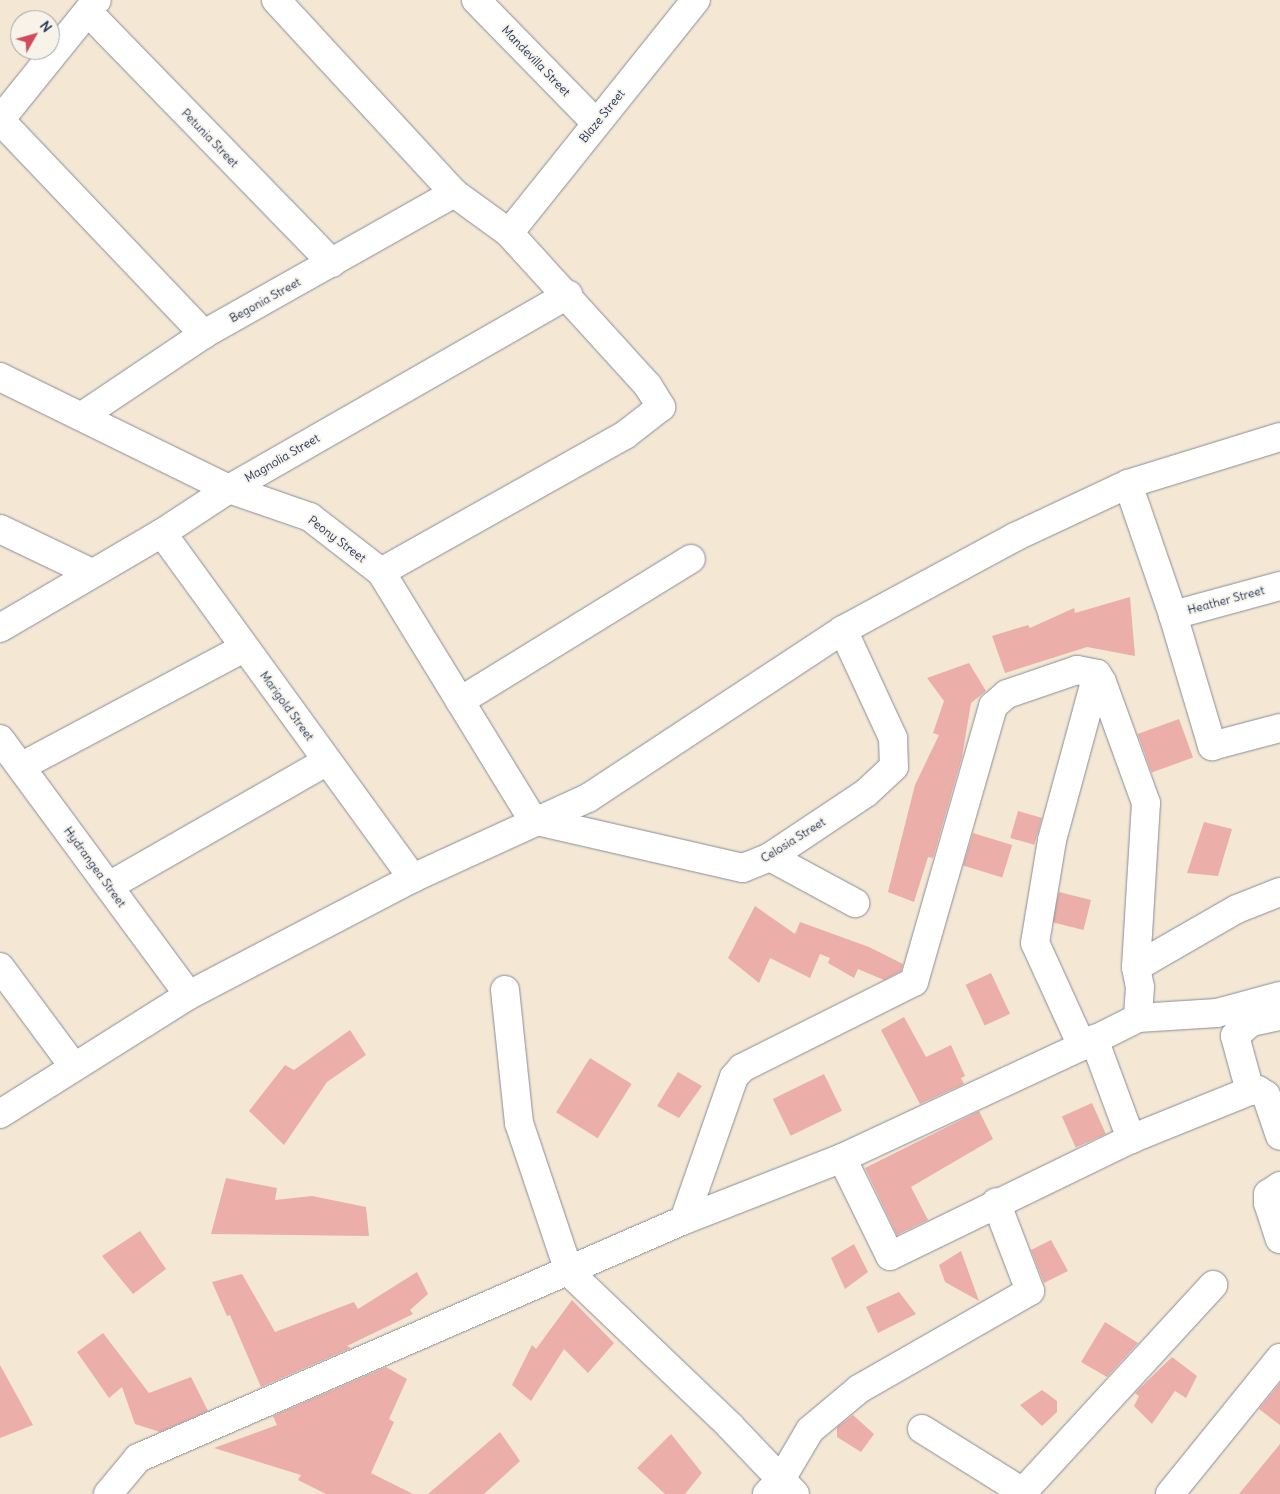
<!DOCTYPE html>
<html>
<head>
<meta charset="utf-8">
<style>
	body { margin:0 }
	#map { position:relative; width:1280px; height:1494px; overflow:hidden; background:#f4e8d4; font-family:Delius,sans-serif }
	div>[style] { position:absolute }
	.building>* { inset:0; background:#ebaea8; transform-origin:0 0 }
	.roads { filter:drop-shadow(0 0 1px #888c99) drop-shadow(0 0 1px #888c99) }
	.minor>* { height:28px; margin:-14px; padding:0 14px; transform-origin:14px; border-radius:14px; background:#fff }
	.tertiary>* { height:28px; margin:-14px; padding:0 14px; transform-origin:14px; border-radius:14px; background:#fff }
	span { translate:-50% -50%; white-space:nowrap; text-align:center; line-height:1.15; -webkit-text-stroke:4px #f7f3e8; paint-order:stroke }
	.street-label { font-size:12px; color:#1b2f5e }
	.north { position:absolute; left:10px; top:10px; width:50px; height:50px; box-sizing:border-box; background:#f7f3e8; border:1px solid #9fa5b1; border-radius:50%; rotate:52deg; font-size:14px; font-weight:700; line-height:20px; text-align:center; color:#1b2f5e }
	.north::after { content:''; display:block; margin:auto; width:18px; height:22px; background:#d1495b; clip-path:polygon(50% 0,100% 100%,50% 72%,0 100%) }
</style>
</head>
<body>
<div id="map">
	<div class="building">
		<div style="clip-path:polygon(1130px 597px,1135px 656px,1087px 647px,1005px 673px,992px 636px,1028px 625px,1030px 628px,1074px 608px,1075px 613px)"></div>
		<div style="clip-path:polygon(969px 663px,986px 691px,971px 703px,962px 757px,933px 858px,928px 857px,914px 902px,888px 892px,915px 785px,939px 735px,933px 733px,944px 701px,927px 678px)"></div>
		<div style="left:1179px;top:719px;width:41px;height:44px;rotate:70deg"></div>
		<div style="left:1018px;top:811px;width:25px;height:28px;rotate:16deg"></div>
		<div style="clip-path:polygon(1204px 822px,1232px 829px,1218px 876px,1187px 873px)"></div>
		<div style="left:973px;top:833px;width:41px;height:34px;rotate:17deg"></div>
		<div style="left:1059px;top:892px;width:33px;height:31px;rotate:14deg"></div>
		<div style="clip-path:polygon(755px 906px,795px 934px,800px 922px,869px 947px,903px 964px,901px 971px,884px 980px,858px 969px,854px 978px,828px 963px,830px 958px,820px 954px,810px 978px,770px 958px,759px 983px,728px 958px)"></div>
		<div style="left:991px;top:973px;width:45px;height:28px;rotate:65deg"></div>
		<div style="clip-path:polygon(904px 1017px,926px 1057px,951px 1045px,965px 1076px,961px 1078px,964px 1084px,920px 1104px,881px 1030px)"></div>
		<div style="clip-path:polygon(350px 1030px,366px 1055px,327px 1082px,284px 1145px,249px 1111px,285px 1065px,294px 1070px)"></div>
		<div style="left:590px;top:1058px;width:49px;height:64px;rotate:32deg"></div>
		<div style="clip-path:polygon(678px 1072px,702px 1086px,679px 1118px,657px 1106px)"></div>
		<div style="left:824px;top:1074px;width:41px;height:57px;rotate:64deg"></div>
		<div style="left:1092px;top:1103px;width:34px;height:33px;rotate:66deg"></div>
		<div style="clip-path:polygon(979px 1111px,993px 1139px,911px 1187px,928px 1220px,897px 1235px,865px 1168px)"></div>
		<div style="clip-path:polygon(226px 1178px,277px 1188px,275px 1200px,312px 1196px,366px 1207px,369px 1236px,211px 1234px)"></div>
		<div style="clip-path:polygon(140px 1231px,166px 1269px,133px 1294px,102px 1256px)"></div>
		<div style="clip-path:polygon(1051px 1240px,1068px 1271px,1044px 1283px,1031px 1250px)"></div>
		<div style="clip-path:polygon(854px 1244px,868px 1272px,845px 1289px,831px 1258px)"></div>
		<div style="clip-path:polygon(961px 1251px,979px 1301px,945px 1282px,939px 1265px)"></div>
		<div style="clip-path:polygon(417px 1272px,428px 1294px,410px 1310px,413px 1314px,347px 1346px,351px 1348px,261px 1387px,230px 1315px,227px 1316px,212px 1282px,242px 1274px,275px 1332px,354px 1302px,358px 1309px)"></div>
		<div style="clip-path:polygon(899px 1292px,916px 1314px,878px 1333px,866px 1307px)"></div>
		<div style="clip-path:polygon(572px 1300px,614px 1343px,588px 1373px,564px 1349px,531px 1401px,512px 1385px,532px 1345px,536px 1349px)"></div>
		<div style="clip-path:polygon(1105px 1322px,1138px 1343px,1107px 1377px,1081px 1362px)"></div>
		<div style="clip-path:polygon(103px 1333px,149px 1393px,191px 1377px,208px 1411px,160px 1432px,135px 1424px,122px 1387px,109px 1398px,77px 1352px)"></div>
		<div style="clip-path:polygon(1172px 1357px,1197px 1376px,1186px 1398px,1175px 1391px,1152px 1424px,1134px 1406px,1139px 1396px,1135px 1393px)"></div>
		<div style="clip-path:polygon(0 1365px,33px 1425px,0 1438px)"></div>
		<div style="clip-path:polygon(386px 1367px,407px 1379px,389px 1419px,394px 1422px,371px 1473px,413px 1494px,326px 1494px,298px 1480px,301px 1475px,214px 1448px,277px 1425px,273px 1416px)"></div>
		<div style="clip-path:polygon(1280px 1383px,1280px 1425px,1259px 1409px)"></div>
		<div style="clip-path:polygon(1042px 1390px,1057px 1401px,1057px 1412px,1042px 1426px,1020px 1405px)"></div>
		<div style="clip-path:polygon(853px 1415px,874px 1434px,861px 1452px,837px 1437px,837px 1427px)"></div>
		<div style="clip-path:polygon(500px 1432px,520px 1461px,484px 1494px,428px 1494px)"></div>
		<div style="clip-path:polygon(671px 1434px,702px 1473px,685px 1494px,665px 1494px,637px 1468px)"></div>
		<div style="clip-path:polygon(1280px 1444px,1280px 1494px,1239px 1494px)"></div>
	</div>
	<div class="roads">
		<div class="minor">
			<div style="left:276px;top:0;width:263px;rotate:47.3deg"></div>
			<div style="left:454px;top:193px;width:68px;rotate:36deg"></div>
			<div style="left:509px;top:233px;width:207px;rotate:47.7deg"></div>
			<div style="left:648px;top:386px;width:25px;rotate:58deg"></div>
			<div style="left:661px;top:407px;width:46px;rotate:142.1deg"></div>
			<div style="left:625px;top:435px;width:280px;rotate:150.7deg"></div>
			<div style="left:476px;top:0;width:172px;rotate:45.7deg"></div>
			<div style="left:88px;top:12px;width:350px;rotate:45.8deg"></div>
			<div style="left:0;top:120px;width:296px;rotate:46.4deg"></div>
			<div style="left:0;top:120px;width:154px;rotate:-51.1deg"></div>
			<div style="left:509px;top:233px;width:299px;rotate:-51.3deg"></div>
			<div style="left:0;top:377px;width:255px;rotate:26.1deg"></div>
			<div style="left:229px;top:489px;width:86px;rotate:19.1deg"></div>
			<div style="left:310px;top:517px;width:90px;rotate:37.8deg"></div>
			<div style="left:381px;top:572px;width:291px;rotate:58.5deg"></div>
			<div style="left:82px;top:416px;width:147px;rotate:-33.9deg"></div>
			<div style="left:204px;top:334px;width:287px;rotate:-29.4deg"></div>
			<div style="left:1128px;top:484px;width:139px;rotate:71deg"></div>
			<div style="left:1173px;top:615px;width:137px;rotate:73.4deg"></div>
			<div style="left:1212px;top:746px;width:70px;rotate:-14.8deg"></div>
			<div style="left:0;top:529px;width:102px;rotate:25.6deg"></div>
			<div style="left:162px;top:533px;width:427px;rotate:54deg"></div>
			<div style="left:1173px;top:615px;width:111px;rotate:-15.2deg"></div>
			<div style="left:0;top:628px;width:188px;rotate:-30.4deg"></div>
			<div style="left:162px;top:533px;width:80px;rotate:-33.3deg"></div>
			<div style="left:229px;top:489px;width:391px;rotate:-29.8deg"></div>
			<div style="left:460px;top:701px;width:271px;rotate:-31.6deg"></div>
			<div style="left:0;top:739px;width:318px;rotate:53.6deg"></div>
			<div style="left:22px;top:766px;width:251px;rotate:-28deg"></div>
			<div style="left:533px;top:820px;width:215px;rotate:12.9deg"></div>
			<div style="left:743px;top:868px;width:29px;rotate:-22deg"></div>
			<div style="left:770px;top:857px;width:115px;rotate:-33.7deg"></div>
			<div style="left:866px;top:793px;width:38px;rotate:-43deg"></div>
			<div style="left:894px;top:767px;width:29px;rotate:-92deg"></div>
			<div style="left:893px;top:738px;width:119px;rotate:-114.8deg"></div>
			<div style="left:770px;top:857px;width:97px;rotate:28.4deg"></div>
			<div style="left:109px;top:886px;width:251px;rotate:-29.8deg"></div>
			<div style="left:0;top:967px;width:124px;rotate:53.5deg"></div>
			<div style="left:1136px;top:967px;width:116px;rotate:-29.9deg"></div>
			<div style="left:1237px;top:909px;width:46px;rotate:-21.6deg"></div>
			<div style="left:505px;top:990px;width:134px;rotate:84deg"></div>
			<div style="left:519px;top:1123px;width:157px;rotate:71.4deg"></div>
			<div style="left:569px;top:1272px;width:223px;rotate:43.7deg"></div>
			<div style="left:730px;top:1426px;width:94px;rotate:46.3deg"></div>
			<div style="left:1138px;top:1018px;width:79px;rotate:-3.6deg"></div>
			<div style="left:1217px;top:1013px;width:65px;rotate:-15.1deg"></div>
			<div style="left:1094px;top:1039px;width:107px;rotate:69.7deg"></div>
			<div style="left:1250px;top:1091px;width:57px;rotate:-105.3deg"></div>
			<div style="left:1235px;top:1036px;width:21px;rotate:-41deg"></div>
			<div style="left:1251px;top:1022px;width:30px;rotate:-12deg"></div>
			<div style="left:0;top:1114px;width:223px;rotate:-32.2deg"></div>
			<div style="left:189px;top:995px;width:253px;rotate:-27.6deg"></div>
			<div style="left:413px;top:878px;width:192px;rotate:-24.6deg"></div>
			<div style="left:588px;top:798px;width:305px;rotate:-33.4deg"></div>
			<div style="left:843px;top:630px;width:196px;rotate:-28.4deg"></div>
			<div style="left:1015px;top:537px;width:125px;rotate:-25.1deg"></div>
			<div style="left:1128px;top:484px;width:159px;rotate:-17.2deg"></div>
			<div style="left:842px;top:1158px;width:109px;rotate:63.9deg"></div>
			<div style="left:890px;top:1256px;width:268px;rotate:-25.9deg"></div>
			<div style="left:1131px;top:1139px;width:128px;rotate:-22deg"></div>
			<div style="left:1250px;top:1091px;width:8px;rotate:-7deg"></div>
			<div style="left:1258px;top:1090px;width:9px;rotate:32deg"></div>
			<div style="left:1266px;top:1095px;width:43px;rotate:71.1deg"></div>
			<div style="left:1280px;top:1186px;width:14px;rotate:146deg"></div>
			<div style="left:1268px;top:1194px;width:9px;rotate:90deg"></div>
			<div style="left:1268px;top:1203px;width:38px;rotate:72deg"></div>
			<div style="left:684px;top:1220px;width:151px;rotate:-70.7deg"></div>
			<div style="left:734px;top:1077px;width:12px;rotate:-48deg"></div>
			<div style="left:742px;top:1068px;width:192px;rotate:-26.6deg"></div>
			<div style="left:914px;top:982px;width:287px;rotate:-74deg"></div>
			<div style="left:993px;top:706px;width:18px;rotate:-41deg"></div>
			<div style="left:1007px;top:694px;width:74px;rotate:-18.9deg"></div>
			<div style="left:1077px;top:670px;width:20px;rotate:11deg"></div>
			<div style="left:1097px;top:674px;width:9px;rotate:58deg"></div>
			<div style="left:1102px;top:682px;width:129px;rotate:70deg"></div>
			<div style="left:1146px;top:803px;width:164px;rotate:93.5deg"></div>
			<div style="left:1136px;top:967px;width:20px;rotate:79deg"></div>
			<div style="left:1140px;top:987px;width:31px;rotate:94deg"></div>
			<div style="left:1138px;top:1018px;width:63px;rotate:153.4deg"></div>
			<div style="left:1082px;top:1046px;width:113px;rotate:-114.5deg"></div>
			<div style="left:1035px;top:943px;width:104px;rotate:-80.6deg"></div>
			<div style="left:1052px;top:840px;width:172px;rotate:-74.8deg"></div>
			<div style="left:922px;top:1429px;width:119px;rotate:32deg"></div>
			<div style="left:767px;top:1494px;width:18px;rotate:-45deg"></div>
			<div style="left:780px;top:1481px;width:59px;rotate:-59.5deg"></div>
			<div style="left:810px;top:1430px;width:64px;rotate:-39.9deg"></div>
			<div style="left:859px;top:1389px;width:197px;rotate:-29.8deg"></div>
			<div style="left:1030px;top:1291px;width:95px;rotate:-110.9deg"></div>
			<div style="left:1021px;top:1494px;width:284px;rotate:-47.4deg"></div>
			<div style="left:1170px;top:1494px;width:175px;rotate:-51deg"></div>
		</div>
		<div class="tertiary">
			<div style="left:108px;top:1494px;width:47px;rotate:-50.2deg"></div>
			<div style="left:138px;top:1458px;width:596px;rotate:-23.55deg"></div>
			<div style="left:684px;top:1220px;width:170px;rotate:-21.4deg"></div>
			<div style="left:842px;top:1158px;width:265px;rotate:-25deg"></div>
		</div>
	</div>
	<div class="street-label">
		<span style="left:536px;top:61px;rotate:46deg">Mandevilla Street</span>
		<span style="left:602px;top:116px;rotate:-51deg">Blaze Street</span>
		<span style="left:210px;top:138px;rotate:46deg">Petunia Street</span>
		<span style="left:265px;top:300px;rotate:-29deg">Begonia Street</span>
		<span style="left:282px;top:458px;rotate:-30deg">Magnolia Street</span>
		<span style="left:337px;top:539px;rotate:37deg">Peony Street</span>
		<span style="left:1226px;top:600px;rotate:-15deg">Heather Street</span>
		<span style="left:287px;top:706px;rotate:54deg">Marigold Street</span>
		<span style="left:793px;top:840px;rotate:-32deg">Celosia Street</span>
		<span style="left:95px;top:867px;rotate:54deg">Hydrangea Street</span>
	</div>
	<div class="north">N</div>
</div>
</body>
</html>
